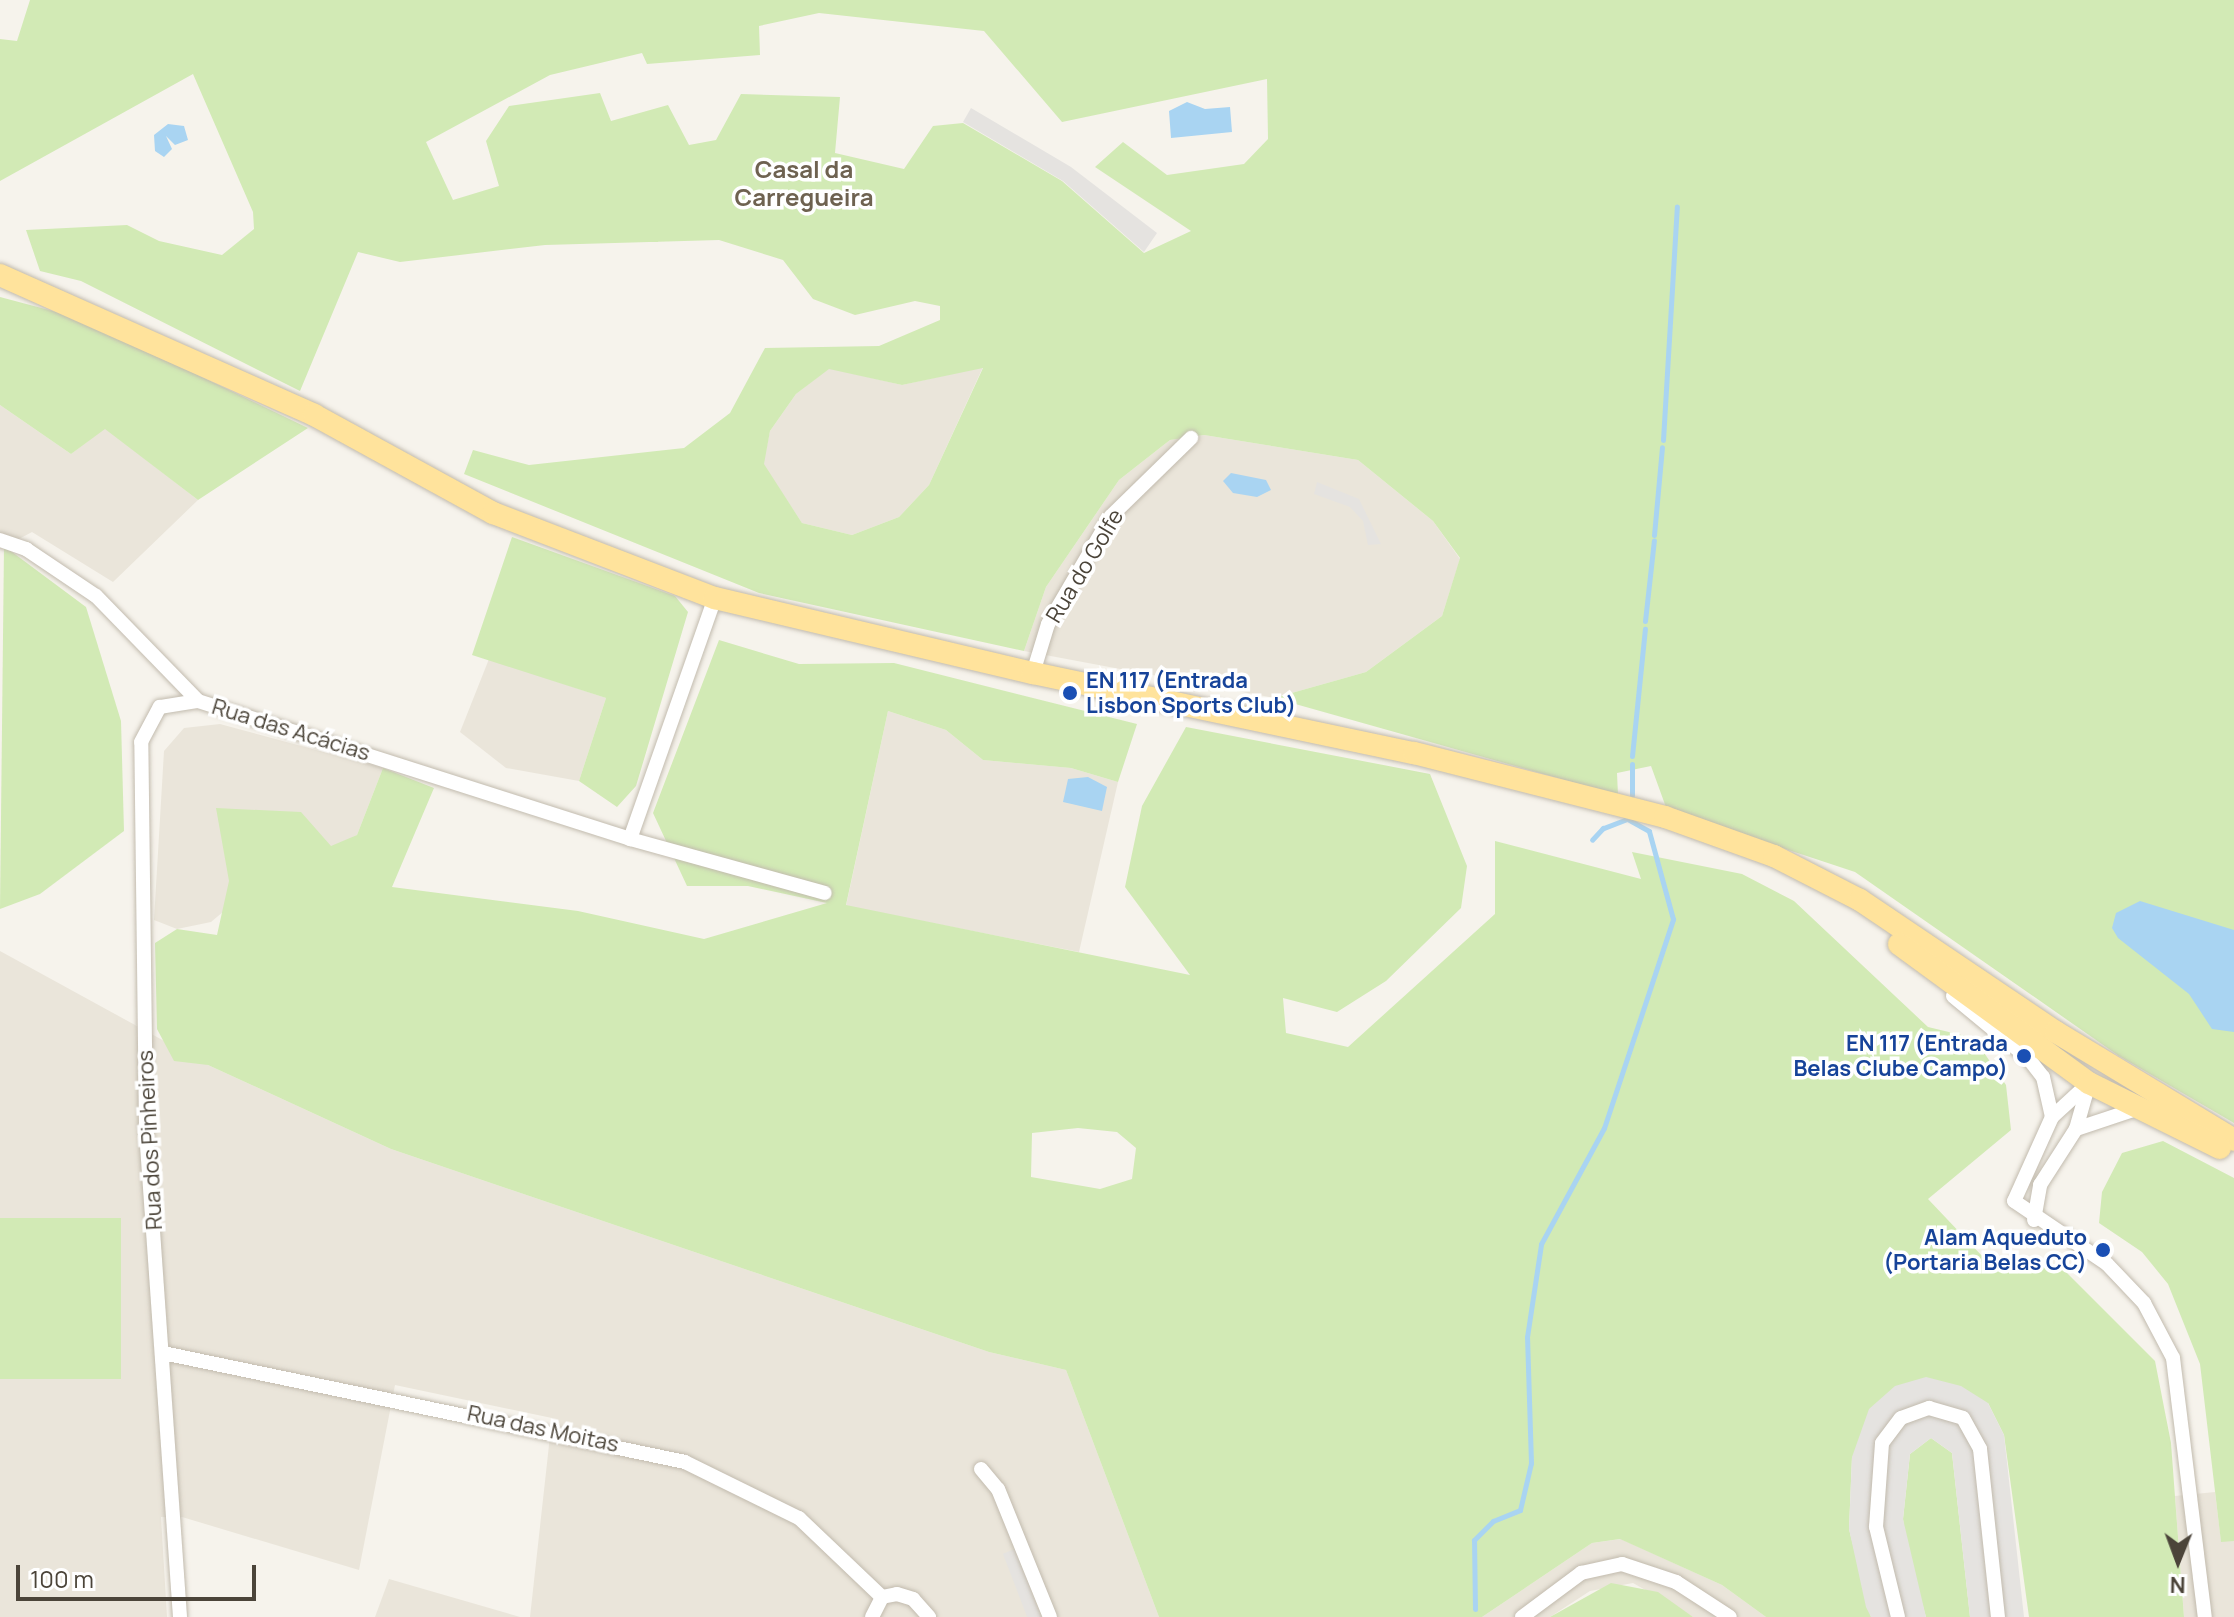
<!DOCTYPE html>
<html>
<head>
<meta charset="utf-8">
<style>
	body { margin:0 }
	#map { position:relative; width:2234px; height:1617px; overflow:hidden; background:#f6f3ec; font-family:Manrope,sans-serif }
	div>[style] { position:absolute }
	.residential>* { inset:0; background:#eae5da }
	.green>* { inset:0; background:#d2eab5; transform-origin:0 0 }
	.parking>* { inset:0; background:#e5e3e0; transform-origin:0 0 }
	.water>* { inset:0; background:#a9d4f2 }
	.stream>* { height:5px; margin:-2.5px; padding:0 2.5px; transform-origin:2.5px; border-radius:2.5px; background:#a9d4f2 }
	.roads { filter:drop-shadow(0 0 2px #c2bbae) drop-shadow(0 0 2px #c2bbae) }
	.street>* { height:14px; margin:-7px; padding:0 7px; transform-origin:7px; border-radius:7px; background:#fff }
	.primary>* { height:22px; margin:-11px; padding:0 11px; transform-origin:11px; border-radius:11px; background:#ffe39c }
	.dots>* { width:22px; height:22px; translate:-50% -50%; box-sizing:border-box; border:4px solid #fff; border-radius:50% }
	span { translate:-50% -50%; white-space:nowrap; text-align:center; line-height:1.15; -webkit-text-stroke:7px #fff; paint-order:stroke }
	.street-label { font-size:22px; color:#4b4439 }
	.transit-label { font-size:22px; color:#164399; font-weight:700 }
	.left { translate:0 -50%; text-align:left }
	.right { translate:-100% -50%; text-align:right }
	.neighbourhood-label { font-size:24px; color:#6e6250; font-weight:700 }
	.north { position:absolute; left:2138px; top:1521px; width:80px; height:80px; -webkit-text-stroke:6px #fff; paint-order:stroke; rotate:181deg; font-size:22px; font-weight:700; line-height:32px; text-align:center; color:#4b4439 }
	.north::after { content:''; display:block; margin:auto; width:28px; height:36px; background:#4b4439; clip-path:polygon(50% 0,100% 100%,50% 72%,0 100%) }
	.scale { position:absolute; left:16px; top:1565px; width:240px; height:36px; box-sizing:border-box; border:4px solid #4b4439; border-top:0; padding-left:10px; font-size:24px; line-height:28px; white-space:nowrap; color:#4b4439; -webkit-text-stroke:6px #fff; paint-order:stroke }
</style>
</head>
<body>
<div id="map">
	<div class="residential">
		<div style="clip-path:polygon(983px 367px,929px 485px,899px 517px,852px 535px,802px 523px,763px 464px,770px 431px,796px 394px,829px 368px,902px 385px)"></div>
		<div style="clip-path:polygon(0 405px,71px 454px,105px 428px,198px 500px,113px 582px,32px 532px,0 549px)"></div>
		<div style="clip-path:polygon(1204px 435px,1358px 460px,1433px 521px,1460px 559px,1442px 616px,1366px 672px,1274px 698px,1024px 651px,1046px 587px,1119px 480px,1170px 440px)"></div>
		<div style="clip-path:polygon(489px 659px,606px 698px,579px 781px,506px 768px,460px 732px)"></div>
		<div style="clip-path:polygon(888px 711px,946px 730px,983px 760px,1071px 768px,1118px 782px,1079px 952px,846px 906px)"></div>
		<div style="clip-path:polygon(220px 724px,383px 768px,357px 835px,243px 895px,211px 922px,177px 929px,154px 920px,164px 751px,184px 728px)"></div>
		<div style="clip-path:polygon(0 951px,208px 1065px,391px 1149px,989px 1352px,1066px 1370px,1159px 1617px,530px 1617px,552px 1418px,395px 1385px,359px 1570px,182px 1517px,161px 1517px,167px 1617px,0 1617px)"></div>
		<div style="clip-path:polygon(2215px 1492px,2221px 1541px,2234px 1541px,2234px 1617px,2184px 1617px,2175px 1496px)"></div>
		<div style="clip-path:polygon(1621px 1539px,1722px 1585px,1766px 1617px,1693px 1617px,1633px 1583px,1590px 1591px,1550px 1617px,1482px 1617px,1592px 1543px)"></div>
		<div style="clip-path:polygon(389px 1579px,520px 1617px,375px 1617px)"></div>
	</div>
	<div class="green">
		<div style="clip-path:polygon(evenodd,30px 0,2234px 0,2234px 1123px,2119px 1056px,1855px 872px,1667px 810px,1651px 766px,1617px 773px,1618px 795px,1274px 698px,1366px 672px,1442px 616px,1460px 558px,1433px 521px,1358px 460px,1204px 435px,1170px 440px,1119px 480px,1046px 587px,1024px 651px,759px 593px,464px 474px,473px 450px,529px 465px,684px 448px,730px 413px,765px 348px,879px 346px,940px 320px,940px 306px,915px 301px,855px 315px,813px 299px,783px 260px,719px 240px,545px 245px,400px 262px,358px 252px,300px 391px,81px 281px,40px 271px,26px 230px,127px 225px,159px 241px,222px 255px,254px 229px,253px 212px,193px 74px,0 181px,0 39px,17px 41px,30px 0,819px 13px,984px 31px,1062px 122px,1267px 79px,1268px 139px,1244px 164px,1167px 175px,1123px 142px,1095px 167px,1191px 231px,1144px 253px,1062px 181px,963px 123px,933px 126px,904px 169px,835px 153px,840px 97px,741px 94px,716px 140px,689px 145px,668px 105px,611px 121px,600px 93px,509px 106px,486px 141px,499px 186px,453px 200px,426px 142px,550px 75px,642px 53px,647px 64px,760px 55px,759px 26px,819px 13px,30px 0,983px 368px,929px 485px,899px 517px,852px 535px,802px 523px,764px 464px,770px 431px,796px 394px,829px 369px,902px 385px,983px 368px)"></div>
		<div style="clip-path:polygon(0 297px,79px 318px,308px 428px,198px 500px,105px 429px,71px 454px,0 405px)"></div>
		<div style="clip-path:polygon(512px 537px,675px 596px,688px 612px,636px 786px,617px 807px,579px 781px,606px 698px,472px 655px)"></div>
		<div style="clip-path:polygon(4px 546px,86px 607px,121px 721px,124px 831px,40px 894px,0 909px)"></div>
		<div style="clip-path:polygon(evenodd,719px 640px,799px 664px,894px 663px,1137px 724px,1118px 782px,1071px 768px,983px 760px,946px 730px,888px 711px,846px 905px,1190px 975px,1125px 887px,1142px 806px,1186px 727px,1430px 774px,1467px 866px,1461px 908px,1386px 981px,1337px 1012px,1283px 998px,1286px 1033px,1348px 1047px,1495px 914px,1495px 841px,1641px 879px,1632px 852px,1742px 874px,1794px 901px,1928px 1027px,1974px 1038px,2006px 1085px,2011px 1130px,1928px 1199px,1983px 1257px,2060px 1266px,2155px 1361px,2171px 1443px,2184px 1617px,2029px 1617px,2004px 1435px,1988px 1403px,1852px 1457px,1849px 1529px,1871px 1617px,1766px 1617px,1722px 1585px,1620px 1539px,1592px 1543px,1482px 1617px,1159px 1617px,1066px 1370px,989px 1352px,391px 1149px,208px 1065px,174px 1061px,157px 1029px,155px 943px,177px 929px,217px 935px,229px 881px,216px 808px,301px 812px,331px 846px,357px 835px,383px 768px,434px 788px,392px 887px,578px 911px,704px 939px,827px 903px,748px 886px,687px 886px,653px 813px,719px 640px,1078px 1128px,1117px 1132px,1136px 1148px,1132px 1179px,1100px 1189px,1031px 1177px,1032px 1133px,1078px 1128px)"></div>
		<div style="clip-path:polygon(2163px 1141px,2234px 1178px,2234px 1541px,2221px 1542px,2200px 1364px,2168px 1284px,2142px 1252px,2099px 1223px,2102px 1192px,2122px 1153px)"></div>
		<div style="left:121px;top:1218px;width:161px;height:121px;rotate:90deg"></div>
		<div style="clip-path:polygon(1931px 1438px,1952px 1453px,1970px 1617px,1926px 1617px,1907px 1550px,1903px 1519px,1910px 1454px)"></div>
		<div style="clip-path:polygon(1611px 1583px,1658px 1592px,1693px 1617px,1550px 1617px)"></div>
	</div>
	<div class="parking">
		<div style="clip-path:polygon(971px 108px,1071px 167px,1157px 233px,1144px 252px,1063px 181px,963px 122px)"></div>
		<div style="clip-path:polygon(1317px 482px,1359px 499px,1381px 544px,1368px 545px,1363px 521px,1350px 507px,1314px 494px)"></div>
		<div style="clip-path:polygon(1926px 1377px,1961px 1386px,1988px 1403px,2004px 1435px,2024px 1617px,1970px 1617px,1952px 1453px,1931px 1438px,1910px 1454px,1903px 1519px,1926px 1617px,1871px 1617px,1866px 1607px,1849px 1529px,1852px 1457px,1869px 1409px,1895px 1386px)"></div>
		<div style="left:1015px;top:1549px;width:73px;height:13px;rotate:69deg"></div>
	</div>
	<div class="water">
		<div style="clip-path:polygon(1187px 102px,1205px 109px,1230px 107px,1232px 132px,1171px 138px,1169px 111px)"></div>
		<div style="clip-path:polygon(168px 124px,184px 126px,188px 140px,175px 145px,166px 136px,172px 149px,164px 157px,155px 151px,154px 135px)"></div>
		<div style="clip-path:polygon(1231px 473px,1266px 480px,1271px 490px,1257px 497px,1233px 493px,1223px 481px)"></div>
		<div style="clip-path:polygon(1088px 777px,1107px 787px,1102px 811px,1063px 802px,1068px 779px)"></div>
		<div style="clip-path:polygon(2140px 901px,2234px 930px,2234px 1032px,2212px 1029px,2189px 994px,2118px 938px,2112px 928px,2116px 913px)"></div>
	</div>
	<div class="stream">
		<div style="left:1663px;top:440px;width:234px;rotate:-86.6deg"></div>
		<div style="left:1654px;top:535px;width:88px;rotate:-84.8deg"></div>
		<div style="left:1645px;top:621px;width:81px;rotate:-83.7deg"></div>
		<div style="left:1632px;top:756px;width:128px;rotate:-84.2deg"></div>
		<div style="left:1632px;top:764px;width:31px;rotate:90deg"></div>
		<div style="left:1475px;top:1609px;width:69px;rotate:-90.8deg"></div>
		<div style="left:1474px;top:1540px;width:27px;rotate:-45deg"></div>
		<div style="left:1493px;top:1521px;width:29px;rotate:-22deg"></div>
		<div style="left:1520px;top:1510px;width:48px;rotate:-76.8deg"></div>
		<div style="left:1531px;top:1463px;width:126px;rotate:-91.8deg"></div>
		<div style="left:1527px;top:1337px;width:94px;rotate:-81.4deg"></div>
		<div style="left:1541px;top:1244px;width:132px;rotate:-61.5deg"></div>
		<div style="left:1604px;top:1128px;width:220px;rotate:-71.7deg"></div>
		<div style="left:1673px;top:919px;width:91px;rotate:-105.3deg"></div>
		<div style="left:1649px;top:831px;width:25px;rotate:-151deg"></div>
		<div style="left:1627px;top:819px;width:26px;rotate:159deg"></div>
		<div style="left:1603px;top:828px;width:16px;rotate:133deg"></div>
	</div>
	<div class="roads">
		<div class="street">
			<div style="left:0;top:540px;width:28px;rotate:19deg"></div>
			<div style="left:26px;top:549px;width:84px;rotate:33.9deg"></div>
			<div style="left:96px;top:596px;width:146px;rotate:45.8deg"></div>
			<div style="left:198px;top:701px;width:454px;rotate:17.7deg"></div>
			<div style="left:630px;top:839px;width:256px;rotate:-70.6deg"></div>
			<div style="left:1033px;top:673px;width:51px;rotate:-73deg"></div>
			<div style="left:1048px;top:624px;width:125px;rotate:-59.7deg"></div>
			<div style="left:1111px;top:516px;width:112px;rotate:-44.3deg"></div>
			<div style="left:630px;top:839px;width:202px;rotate:15.5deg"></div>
			<div style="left:1953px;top:996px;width:97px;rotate:39.6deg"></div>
			<div style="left:2028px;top:1058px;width:24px;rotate:52deg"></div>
			<div style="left:2043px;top:1077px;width:41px;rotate:77.3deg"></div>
			<div style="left:2089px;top:1083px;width:50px;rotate:137.4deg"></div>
			<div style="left:2052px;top:1117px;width:92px;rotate:114.3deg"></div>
			<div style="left:2014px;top:1201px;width:112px;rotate:34.1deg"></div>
			<div style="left:2107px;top:1264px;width:54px;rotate:46.5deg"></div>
			<div style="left:2144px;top:1303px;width:62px;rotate:62.2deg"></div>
			<div style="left:2173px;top:1358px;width:261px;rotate:83deg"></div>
			<div style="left:2076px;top:1129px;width:63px;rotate:-18.4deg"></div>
			<div style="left:2034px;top:1220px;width:36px;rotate:-80deg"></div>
			<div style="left:2040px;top:1185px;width:67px;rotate:-57.3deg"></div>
			<div style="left:2076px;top:1129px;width:48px;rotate:-74.2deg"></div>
			<div style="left:163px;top:1353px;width:533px;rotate:11.79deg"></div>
			<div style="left:685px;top:1462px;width:127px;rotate:26.2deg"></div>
			<div style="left:799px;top:1518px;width:115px;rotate:43.6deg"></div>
			<div style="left:981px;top:1469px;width:26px;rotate:50deg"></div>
			<div style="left:998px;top:1489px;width:138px;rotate:67.9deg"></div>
			<div style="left:180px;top:1617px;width:492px;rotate:-94deg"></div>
			<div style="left:146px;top:1126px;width:384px;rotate:-90.7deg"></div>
			<div style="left:141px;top:742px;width:40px;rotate:-62deg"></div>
			<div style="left:160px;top:707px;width:38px;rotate:-9deg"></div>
			<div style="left:872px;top:1617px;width:22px;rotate:-63deg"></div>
			<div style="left:882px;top:1597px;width:15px;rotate:-11deg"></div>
			<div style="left:897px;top:1594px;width:17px;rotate:17deg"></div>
			<div style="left:913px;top:1599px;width:24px;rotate:48deg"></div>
			<div style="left:1522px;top:1617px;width:74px;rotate:-36.7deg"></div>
			<div style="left:1581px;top:1573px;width:42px;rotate:-12.4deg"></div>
			<div style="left:1622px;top:1564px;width:57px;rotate:18.4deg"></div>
			<div style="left:1676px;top:1582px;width:64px;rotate:32.9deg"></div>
			<div style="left:1898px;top:1617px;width:93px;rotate:-103.7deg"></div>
			<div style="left:1876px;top:1527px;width:84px;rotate:-85.9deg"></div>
			<div style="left:1882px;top:1443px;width:31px;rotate:-53deg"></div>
			<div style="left:1901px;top:1418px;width:30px;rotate:-20deg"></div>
			<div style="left:1929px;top:1408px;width:35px;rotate:16deg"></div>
			<div style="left:1963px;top:1418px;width:35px;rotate:61deg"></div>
			<div style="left:1980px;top:1449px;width:169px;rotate:83.9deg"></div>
		</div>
		<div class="primary">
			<div style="left:0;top:275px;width:344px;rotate:24deg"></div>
			<div style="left:314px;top:415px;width:204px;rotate:28.7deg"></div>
			<div style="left:493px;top:513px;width:238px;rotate:21deg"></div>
			<div style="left:715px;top:598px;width:327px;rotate:13.3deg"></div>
			<div style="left:1033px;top:673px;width:389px;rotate:11.9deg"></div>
			<div style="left:1414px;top:753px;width:259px;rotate:14.3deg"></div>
			<div style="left:1665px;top:817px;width:116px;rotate:19.7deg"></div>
			<div style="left:1774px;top:856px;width:97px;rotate:27.1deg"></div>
			<div style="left:1860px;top:900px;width:236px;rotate:34deg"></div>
			<div style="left:2056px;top:1032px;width:208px;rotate:31.2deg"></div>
			<div style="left:1899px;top:944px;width:235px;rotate:36.2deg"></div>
			<div style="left:2089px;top:1083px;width:146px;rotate:26.4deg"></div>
		</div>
	</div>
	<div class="dots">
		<div style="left:1070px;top:693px;background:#1a4fb4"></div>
		<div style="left:2024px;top:1056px;background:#1a4fb4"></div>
		<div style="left:2103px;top:1250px;background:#1a4fb4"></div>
	</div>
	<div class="street-label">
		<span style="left:1085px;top:566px;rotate:-59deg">Rua do Golfe</span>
		<span style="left:291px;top:730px;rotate:17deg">Rua das Acácias</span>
		<span style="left:150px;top:1140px;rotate:-93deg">Rua dos Pinheiros</span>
		<span style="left:543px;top:1429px;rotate:12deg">Rua das Moitas</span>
	</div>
	<div class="transit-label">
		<span class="left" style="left:1086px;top:693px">EN 117 (Entrada<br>Lisbon Sports Club)</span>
		<span class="right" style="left:2008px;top:1056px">EN 117 (Entrada<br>Belas Clube Campo)</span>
		<span class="right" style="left:2087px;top:1250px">Alam Aqueduto<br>(Portaria Belas CC)</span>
	</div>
	<div class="neighbourhood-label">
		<span style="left:804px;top:183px">Casal da<br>Carregueira</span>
	</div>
	<div class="north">N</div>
	<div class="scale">100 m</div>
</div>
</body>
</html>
